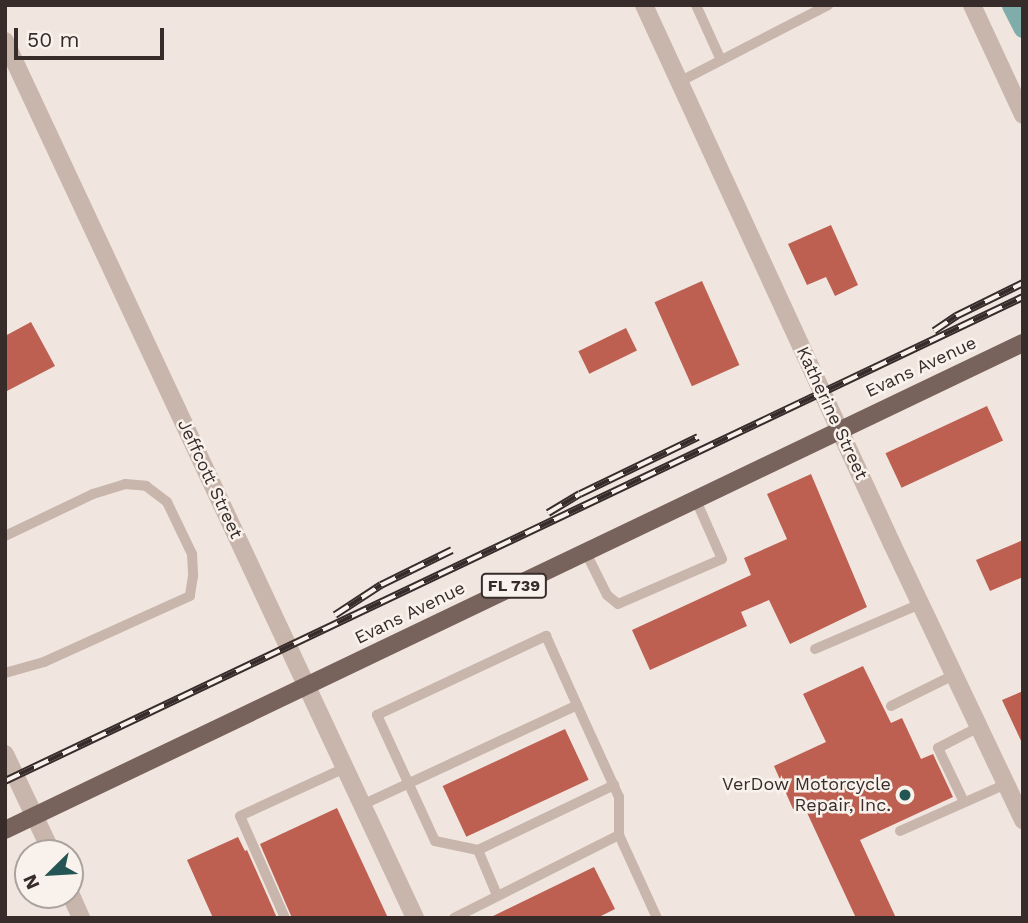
<!DOCTYPE html>
<html>
<head>
<meta charset="utf-8">
<style>
	body { margin:0 }
	#map { position:relative; width:1028px; height:923px; overflow:hidden; background:#f1e6df; font-family:"Work Sans",sans-serif }
	div>[style] { position:absolute }
	.canal>* { height:21px; margin:-10.5px; padding:0 10.5px; transform-origin:10.5px; border-radius:10.5px; background:#80aca9 }
	.building>* { inset:0; background:#bd5f51; transform-origin:0 0 }
	.service>* { height:10px; margin:-5px; padding:0 5px; transform-origin:5px; border-radius:5px; background:#c8b5ab }
	.minor>* { height:18px; margin:-9px; padding:0 9px; transform-origin:9px; border-radius:9px; background:#c8b5ab }
	.primary>* { height:18px; margin:-9px; padding:0 9px; transform-origin:9px; border-radius:9px; background:#77625c }
	.rail>* { height:8px; margin-top:-4px; transform-origin:0; background:repeating-linear-gradient(90deg,#f9f1eb 0 16px,#372c2a 0 32px); box-sizing:border-box; border-block:2px solid #372c2a }
	.dots>* { width:19px; height:19px; translate:-50% -50%; box-sizing:border-box; border:4px solid #f9f1eb; border-radius:50% }
	span { translate:-50% -50%; white-space:nowrap; text-align:center; line-height:1.15; -webkit-text-stroke:5px #f9f1eb; paint-order:stroke }
	.shield-label span { padding:2px 5px; background:#f9f1eb; border:2px solid; border-radius:5px; -webkit-text-stroke-width:0 }
	.shield-label { font-size:16px; color:#372c2a; font-weight:700 }
	.street-label { font-size:18px; color:#372c2a }
	.poi-label { font-size:18px; color:#372c2a }
	.right { translate:-100% -50%; text-align:right }
	.frame { position:absolute; inset:0; border:7px solid #372c2a; pointer-events:none }
	.north { position:absolute; left:14px; top:839px; width:70px; height:70px; box-sizing:border-box; background:#f9f1eb; border:2px solid #aba29e; border-radius:50%; rotate:246deg; font-size:19px; font-weight:700; line-height:28px; text-align:center; color:#372c2a }
	.north::after { content:''; display:block; margin:auto; width:24px; height:32px; background:#225553; clip-path:polygon(50% 0,100% 100%,50% 72%,0 100%) }
	.scale { position:absolute; left:14px; top:28px; width:150px; height:32px; box-sizing:border-box; border:4px solid #372c2a; border-top:0; padding-left:9px; font-size:21px; line-height:24px; white-space:nowrap; color:#372c2a; -webkit-text-stroke:5px #f9f1eb; paint-order:stroke }
</style>
</head>
<body>
<div id="map">
	<div class="canal">
		<div style="left:1012px;top:5px;width:25px;rotate:63deg"></div>
	</div>
	<div class="building">
		<div style="clip-path:polygon(831px 225px,858px 285px,835px 296px,826px 277px,807px 285px,788px 244px)"></div>
		<div style="left:702px;top:281px;width:92px;height:52px;rotate:66deg"></div>
		<div style="clip-path:polygon(31px 322px,55px 366px,5px 392px,5px 336px)"></div>
		<div style="left:626px;top:328px;width:25px;height:53px;rotate:64deg"></div>
		<div style="left:987px;top:406px;width:38px;height:112px;rotate:65deg"></div>
		<div style="clip-path:polygon(811px 474px,867px 607px,790px 644px,769px 600px,741px 612px,747px 626px,650px 670px,632px 630px,751px 575px,744px 558px,787px 539px,767px 494px)"></div>
		<div style="clip-path:polygon(1023px 540px,1023px 577px,990px 591px,976px 560px)"></div>
		<div style="clip-path:polygon(863px 666px,891px 723px,902px 718px,921px 759px,933px 754px,953px 797px,860px 840px,896px 918px,856px 918px,803px 804px,793px 809px,774px 766px,826px 742px,803px 694px)"></div>
		<div style="clip-path:polygon(1023px 691px,1023px 745px,1002px 700px)"></div>
		<div style="left:565px;top:729px;width:56px;height:135px;rotate:65deg"></div>
		<div style="clip-path:polygon(337px 808px,388px 918px,292px 918px,260px 844px)"></div>
		<div style="clip-path:polygon(238px 837px,245px 851px,247px 850px,277px 918px,213px 918px,187px 860px)"></div>
		<div style="clip-path:polygon(594px 867px,615px 909px,597px 918px,489px 918px)"></div>
	</div>
	<div class="service">
		<div style="left:696px;top:5px;width:60px;rotate:65.6deg"></div>
		<div style="left:679px;top:82px;width:168px;rotate:-27.3deg"></div>
		<div style="left:5px;top:536px;width:98px;rotate:-25.5deg"></div>
		<div style="left:93px;top:494px;width:34px;rotate:-17deg"></div>
		<div style="left:125px;top:484px;width:21px;rotate:5deg"></div>
		<div style="left:146px;top:486px;width:26px;rotate:37deg"></div>
		<div style="left:167px;top:502px;width:58px;rotate:64.3deg"></div>
		<div style="left:192px;top:554px;width:22px;rotate:87deg"></div>
		<div style="left:193px;top:576px;width:20px;rotate:99deg"></div>
		<div style="left:190px;top:596px;width:160px;rotate:155.7deg"></div>
		<div style="left:44px;top:662px;width:41px;rotate:164.2deg"></div>
		<div style="left:585px;top:551px;width:49px;rotate:63.4deg"></div>
		<div style="left:607px;top:595px;width:14px;rotate:39deg"></div>
		<div style="left:618px;top:604px;width:113px;rotate:-23.4deg"></div>
		<div style="left:722px;top:559px;width:67px;rotate:-113.9deg"></div>
		<div style="left:815px;top:649px;width:114px;rotate:-23.2deg"></div>
		<div style="left:891px;top:706px;width:70px;rotate:-26.2deg"></div>
		<div style="left:964px;top:802px;width:60px;rotate:-115.7deg"></div>
		<div style="left:938px;top:748px;width:46px;rotate:-27.1deg"></div>
		<div style="left:362px;top:805px;width:237px;rotate:-24.9deg"></div>
		<div style="left:577px;top:705px;width:101px;rotate:65.5deg"></div>
		<div style="left:619px;top:797px;width:38px;rotate:90deg"></div>
		<div style="left:619px;top:835px;width:91px;rotate:65.4deg"></div>
		<div style="left:900px;top:831px;width:116px;rotate:-23.9deg"></div>
		<div style="left:478px;top:850px;width:151px;rotate:-25.5deg"></div>
		<div style="left:497px;top:895px;width:49px;rotate:-112.9deg"></div>
		<div style="left:478px;top:850px;width:44px;rotate:-168.2deg"></div>
		<div style="left:435px;top:841px;width:139px;rotate:-114.7deg"></div>
		<div style="left:377px;top:715px;width:187px;rotate:-25.1deg"></div>
		<div style="left:546px;top:636px;width:76px;rotate:65.8deg"></div>
		<div style="left:285px;top:918px;width:111px;rotate:-113.8deg"></div>
		<div style="left:240px;top:816px;width:115px;rotate:-24.6deg"></div>
		<div style="left:454px;top:918px;width:185px;rotate:-26.7deg"></div>
	</div>
	<div class="minor">
		<div style="left:644px;top:5px;width:593px;rotate:65.29deg"></div>
		<div style="left:892px;top:544px;width:306px;rotate:64.6deg"></div>
		<div style="left:972px;top:5px;width:121px;rotate:65.1deg"></div>
		<div style="left:5px;top:41px;width:968px;rotate:64.94deg"></div>
		<div style="left:5px;top:754px;width:110px;rotate:64.6deg"></div>
		<div style="left:70px;top:893px;width:27px;rotate:66deg"></div>
	</div>
	<div class="primary">
		<div style="left:5px;top:830px;width:1128px;rotate:-25.57deg"></div>
	</div>
	<div class="rail">
		<div style="left:934px;top:331px;width:27px;rotate:-34deg"></div>
		<div style="left:956px;top:316px;width:75px;rotate:-26.2deg"></div>
		<div style="left:548px;top:513px;width:37px;rotate:-31deg"></div>
		<div style="left:580px;top:494px;width:131px;rotate:-25.8deg"></div>
		<div style="left:335px;top:615px;width:55px;rotate:-33.1deg"></div>
		<div style="left:381px;top:585px;width:79px;rotate:-26.2deg"></div>
		<div style="left:5px;top:781px;width:1127px;rotate:-25.43deg"></div>
	</div>
	<div class="dots">
		<div style="left:905px;top:795px;background:#225553"></div>
	</div>
	<div class="shield-label">
		<span style="left:514px;top:586px">FL 739</span>
	</div>
	<div class="street-label">
		<span style="left:921px;top:367px;rotate:-25deg">Evans Avenue</span>
		<span style="left:832px;top:413px;rotate:65deg">Katherine Street</span>
		<span style="left:210px;top:479px;rotate:65deg">Jeffcott Street</span>
		<span style="left:410px;top:613px;rotate:-26deg">Evans Avenue</span>
	</div>
	<div class="poi-label">
		<span class="right" style="left:891px;top:795px">VerDow Motorcycle<br>Repair, Inc.</span>
	</div>
	<div class="frame"></div>
	<div class="north">N</div>
	<div class="scale">50 m</div>
</div>
</body>
</html>
